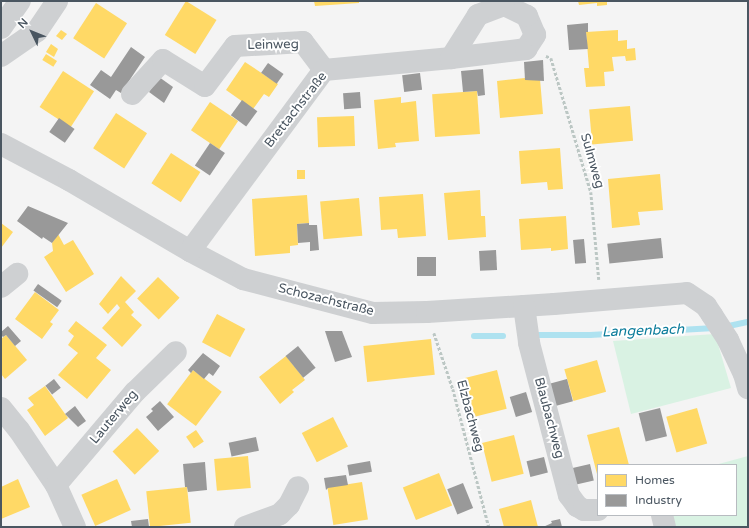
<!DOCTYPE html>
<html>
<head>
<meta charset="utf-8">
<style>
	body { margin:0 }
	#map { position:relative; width:749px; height:528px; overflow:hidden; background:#f4f4f4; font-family:"Varela Round",sans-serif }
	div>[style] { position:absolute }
	.green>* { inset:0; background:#d9f2e3 }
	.homes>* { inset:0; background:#ffd966; transform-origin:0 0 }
	.industry>* { inset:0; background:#999; transform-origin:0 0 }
	.stream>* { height:6px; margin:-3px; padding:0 3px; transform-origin:3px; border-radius:3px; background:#aee2f0 }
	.path>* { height:2.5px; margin-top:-1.25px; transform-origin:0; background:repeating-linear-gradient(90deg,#bcc7c4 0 3px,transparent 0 5px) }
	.minor>* { height:22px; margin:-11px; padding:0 11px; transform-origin:11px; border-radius:11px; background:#ced0d2 }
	span { translate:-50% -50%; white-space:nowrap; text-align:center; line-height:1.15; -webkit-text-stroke:4px #fff; paint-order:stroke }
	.street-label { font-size:13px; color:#4a5661 }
	.water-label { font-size:14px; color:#0c7c9b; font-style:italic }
	.frame { position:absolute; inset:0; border:2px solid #4a5661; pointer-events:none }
	.legend { position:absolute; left:597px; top:464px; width:140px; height:52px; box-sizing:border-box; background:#fff; border:1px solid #b7bbc0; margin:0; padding:5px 7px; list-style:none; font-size:12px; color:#4a5661 }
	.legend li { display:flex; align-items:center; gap:8px; height:20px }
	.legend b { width:20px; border:1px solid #b7bbc0 }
	.north { position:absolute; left:12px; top:12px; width:40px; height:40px; -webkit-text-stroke:3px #fff; paint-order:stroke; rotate:313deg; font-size:11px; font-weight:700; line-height:16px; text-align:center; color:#4a5661 }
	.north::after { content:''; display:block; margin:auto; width:14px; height:18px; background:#4a5661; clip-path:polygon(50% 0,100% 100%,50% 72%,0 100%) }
</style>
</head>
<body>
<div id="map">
	<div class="green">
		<div style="clip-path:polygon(715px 334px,731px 388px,631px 414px,613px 341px)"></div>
		<div style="clip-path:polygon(748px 456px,748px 527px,674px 527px,671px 515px,736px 515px,736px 465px,715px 465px)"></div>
	</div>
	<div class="homes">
		<div style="left:186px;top:1px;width:36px;height:40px;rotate:32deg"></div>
		<div style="clip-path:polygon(314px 1px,359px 1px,359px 3px,315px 6px)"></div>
		<div style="clip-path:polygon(578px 1px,607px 1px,607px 5px,597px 6px,597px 3px,579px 5px)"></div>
		<div style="left:96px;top:3px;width:37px;height:42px;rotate:33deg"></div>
		<div style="clip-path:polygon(61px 30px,67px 34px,62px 40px,56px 36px)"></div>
		<div style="clip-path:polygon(618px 30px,618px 41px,627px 40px,627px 49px,635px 48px,636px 60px,626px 61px,625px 56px,612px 57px,614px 71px,604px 72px,605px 86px,586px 87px,584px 68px,589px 68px,586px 32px)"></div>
		<div style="clip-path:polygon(51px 44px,58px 49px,54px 57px,46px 52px)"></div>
		<div style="left:46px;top:54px;width:13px;height:7px;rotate:32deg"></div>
		<div style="clip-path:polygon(245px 62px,278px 84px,269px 97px,264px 94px,253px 109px,226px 90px)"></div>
		<div style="left:63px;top:71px;width:37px;height:43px;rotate:33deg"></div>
		<div style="clip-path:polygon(525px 78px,525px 80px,540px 79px,543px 114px,500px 118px,497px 81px)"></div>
		<div style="left:477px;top:91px;width:43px;height:45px;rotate:86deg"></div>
		<div style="clip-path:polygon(401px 97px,401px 103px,416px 101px,419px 141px,395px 143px,396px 147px,378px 149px,374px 100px)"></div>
		<div style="left:210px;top:102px;width:34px;height:34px;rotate:34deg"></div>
		<div style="left:630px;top:106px;width:35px;height:41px;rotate:85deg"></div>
		<div style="left:116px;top:113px;width:37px;height:42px;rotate:33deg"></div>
		<div style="left:354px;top:116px;width:30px;height:37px;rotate:88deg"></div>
		<div style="clip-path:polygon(560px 148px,563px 189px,548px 190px,547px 182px,521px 184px,519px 151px)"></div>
		<div style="left:171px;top:153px;width:35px;height:36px;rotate:33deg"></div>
		<div style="left:297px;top:170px;width:8px;height:9px"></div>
		<div style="clip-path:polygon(660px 174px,663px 210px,638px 212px,640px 225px,612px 228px,608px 179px)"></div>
		<div style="clip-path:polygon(480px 190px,481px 216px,485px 216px,486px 237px,448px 240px,444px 193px)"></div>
		<div style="clip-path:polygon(423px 194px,426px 236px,398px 238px,397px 229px,381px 230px,379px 197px)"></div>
		<div style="clip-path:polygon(307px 195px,309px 223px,297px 224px,298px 245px,290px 246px,290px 253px,255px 256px,252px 199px)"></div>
		<div style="left:359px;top:198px;width:38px;height:39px;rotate:85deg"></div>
		<div style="clip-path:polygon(566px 216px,568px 249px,551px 251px,551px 248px,521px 250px,519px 219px)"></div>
		<div style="clip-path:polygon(1px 223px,13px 232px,1px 248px)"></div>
		<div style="clip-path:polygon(58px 234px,64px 245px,73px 240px,94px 274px,66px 292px,44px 257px,53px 251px,52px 243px)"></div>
		<div style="clip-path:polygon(121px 276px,136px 291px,125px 302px,134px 312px,131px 315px,142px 325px,122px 347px,102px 328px,120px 308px,117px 304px,108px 314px,99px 304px)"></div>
		<div style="left:158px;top:277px;width:30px;height:30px;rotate:44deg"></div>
		<div style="clip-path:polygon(35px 292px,59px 310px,50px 322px,53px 324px,42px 339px,15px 319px)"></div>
		<div style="left:217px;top:314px;width:32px;height:32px;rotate:28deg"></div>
		<div style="clip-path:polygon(76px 321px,107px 345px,96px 358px,111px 370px,87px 399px,58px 375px,78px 353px,68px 345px,74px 336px,68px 331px)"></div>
		<div style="clip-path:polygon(6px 335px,27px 360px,5px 379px,1px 374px,1px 339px)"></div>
		<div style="left:431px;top:339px;width:36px;height:68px;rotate:84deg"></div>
		<div style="clip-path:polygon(286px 356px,305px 380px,292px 390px,294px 392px,280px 404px,259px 377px)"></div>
		<div style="left:597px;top:360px;width:33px;height:34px;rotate:74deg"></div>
		<div style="left:193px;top:370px;width:36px;height:43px;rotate:37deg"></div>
		<div style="left:497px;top:370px;width:40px;height:33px;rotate:76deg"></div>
		<div style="clip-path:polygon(45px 386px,68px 418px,45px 436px,27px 410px,34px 405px,28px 398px)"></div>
		<div style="left:697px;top:408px;width:37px;height:32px;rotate:74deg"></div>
		<div style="left:333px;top:417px;width:33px;height:35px;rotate:63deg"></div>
		<div style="clip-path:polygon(619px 427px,629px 465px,598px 465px,597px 474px,587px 435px)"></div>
		<div style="left:137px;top:428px;width:32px;height:34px;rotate:46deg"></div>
		<div style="left:196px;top:430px;width:14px;height:12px;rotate:56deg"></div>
		<div style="left:514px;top:435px;width:40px;height:33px;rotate:76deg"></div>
		<div style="left:248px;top:456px;width:32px;height:34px;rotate:85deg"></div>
		<div style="left:439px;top:473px;width:35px;height:39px;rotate:68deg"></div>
		<div style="clip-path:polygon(18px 479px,30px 507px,1px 519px,1px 487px)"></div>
		<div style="left:117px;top:479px;width:34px;height:39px;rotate:66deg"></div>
		<div style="left:362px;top:482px;width:38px;height:35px;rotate:81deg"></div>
		<div style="left:187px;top:487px;width:36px;height:41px;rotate:84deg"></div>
		<div style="clip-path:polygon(531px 500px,538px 527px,504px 527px,499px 509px)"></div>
	</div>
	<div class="industry">
		<div style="clip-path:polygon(588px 23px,588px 32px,586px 32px,588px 49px,569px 50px,567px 25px)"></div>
		<div style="clip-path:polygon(131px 47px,145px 57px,121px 93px,116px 90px,110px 99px,90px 85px,101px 70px,111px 77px)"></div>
		<div style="clip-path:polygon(543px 60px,544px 81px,525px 80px,524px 62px)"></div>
		<div style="left:268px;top:63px;width:19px;height:12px;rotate:35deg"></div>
		<div style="clip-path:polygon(483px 69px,485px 95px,478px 96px,477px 91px,463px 92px,461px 71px)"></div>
		<div style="left:420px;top:73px;width:17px;height:18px;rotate:83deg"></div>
		<div style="clip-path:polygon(159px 77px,173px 87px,164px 103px,149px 92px)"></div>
		<div style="left:360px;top:92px;width:16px;height:17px;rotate:86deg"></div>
		<div style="left:242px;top:100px;width:19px;height:19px;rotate:36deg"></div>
		<div style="left:59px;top:118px;width:19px;height:17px;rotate:35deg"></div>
		<div style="left:210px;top:143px;width:18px;height:27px;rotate:34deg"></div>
		<div style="clip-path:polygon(28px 206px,68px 223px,52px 243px,43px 237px,42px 239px,17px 221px)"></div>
		<div style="clip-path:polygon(309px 223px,309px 225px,317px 225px,319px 250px,310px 251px,310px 242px,298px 243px,297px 224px)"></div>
		<div style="left:661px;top:238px;width:20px;height:54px;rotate:84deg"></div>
		<div style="left:584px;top:239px;width:24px;height:11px;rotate:85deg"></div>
		<div style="left:496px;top:250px;width:20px;height:17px;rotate:87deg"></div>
		<div style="left:417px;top:257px;width:19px;height:19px"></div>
		<div style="left:38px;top:284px;width:29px;height:8px;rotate:35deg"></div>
		<div style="clip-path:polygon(8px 326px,21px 341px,15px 346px,6px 335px,3px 337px,1px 335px,1px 332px)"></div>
		<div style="clip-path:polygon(325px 331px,342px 331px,352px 357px,335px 362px)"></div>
		<div style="left:298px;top:346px;width:28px;height:16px;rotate:51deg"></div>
		<div style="clip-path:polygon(203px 353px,220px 366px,213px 376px,209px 373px,204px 379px,193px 370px,191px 373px,188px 370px)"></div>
		<div style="left:54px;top:379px;width:11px;height:11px;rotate:52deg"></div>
		<div style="left:567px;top:379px;width:23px;height:20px;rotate:75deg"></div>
		<div style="left:526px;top:392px;width:21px;height:17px;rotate:73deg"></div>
		<div style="clip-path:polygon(160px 401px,174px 417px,158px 431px,146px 417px,153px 411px,151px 409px)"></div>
		<div style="clip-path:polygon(75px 406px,86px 421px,78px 427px,65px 414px)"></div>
		<div style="left:660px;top:408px;width:29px;height:22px;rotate:76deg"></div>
		<div style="left:256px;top:437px;width:14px;height:28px;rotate:78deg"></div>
		<div style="left:544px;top:457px;width:16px;height:18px;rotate:76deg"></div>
		<div style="left:370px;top:461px;width:11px;height:23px;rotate:80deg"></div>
		<div style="clip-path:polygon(205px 462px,207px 490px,188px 492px,187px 487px,185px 487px,183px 464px)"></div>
		<div style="left:590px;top:464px;width:17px;height:19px;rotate:77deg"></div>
		<div style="clip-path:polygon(346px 475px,348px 485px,328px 488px,326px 490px,324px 478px)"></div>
		<div style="left:463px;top:483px;width:27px;height:17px;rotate:68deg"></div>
		<div style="clip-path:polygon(148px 519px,149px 527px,132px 527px,131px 521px)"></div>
		<div style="clip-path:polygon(560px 519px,562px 527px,543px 527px,552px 523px,551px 521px)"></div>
	</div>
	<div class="stream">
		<div style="left:724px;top:327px;width:25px;rotate:-12deg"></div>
		<div style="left:537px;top:335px;width:53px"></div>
		<div style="left:590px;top:335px;width:125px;rotate:-3.2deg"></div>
		<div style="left:474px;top:336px;width:29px"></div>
	</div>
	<div class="path">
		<div style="left:546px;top:56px;width:5px;rotate:22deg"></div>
		<div style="left:551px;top:58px;width:140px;rotate:73.4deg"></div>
		<div style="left:591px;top:192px;width:88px;rotate:84.8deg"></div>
		<div style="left:434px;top:333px;width:59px;rotate:71.3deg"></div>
		<div style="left:453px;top:389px;width:143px;rotate:75.4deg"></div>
	</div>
	<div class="minor">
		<div style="left:1px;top:28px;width:33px;rotate:-55deg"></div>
		<div style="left:1px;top:56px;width:44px;rotate:-34.8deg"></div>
		<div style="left:37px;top:31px;width:36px;rotate:-56deg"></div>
		<div style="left:132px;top:94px;width:46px;rotate:-47.6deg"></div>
		<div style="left:163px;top:60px;width:49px;rotate:31.8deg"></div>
		<div style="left:205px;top:86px;width:50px;rotate:-53.1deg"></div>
		<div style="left:235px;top:46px;width:68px;rotate:-3.4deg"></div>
		<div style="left:303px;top:42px;width:35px;rotate:53deg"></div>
		<div style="left:1px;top:144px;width:77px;rotate:27.9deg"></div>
		<div style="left:69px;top:180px;width:140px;rotate:30.4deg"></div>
		<div style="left:190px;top:251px;width:60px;rotate:27.8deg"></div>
		<div style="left:243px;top:279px;width:134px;rotate:14.7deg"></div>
		<div style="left:373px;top:313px;width:54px;rotate:-1.1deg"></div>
		<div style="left:427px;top:312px;width:127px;rotate:-3.6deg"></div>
		<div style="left:554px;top:304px;width:133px;rotate:-4.7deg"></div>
		<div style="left:687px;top:293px;width:23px;rotate:34deg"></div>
		<div style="left:706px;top:306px;width:11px;rotate:56deg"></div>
		<div style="left:712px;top:315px;width:30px;rotate:57deg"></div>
		<div style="left:728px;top:340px;width:38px;rotate:65deg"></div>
		<div style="left:744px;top:374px;width:15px;rotate:74deg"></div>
		<div style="left:190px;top:251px;width:225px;rotate:-53.5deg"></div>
		<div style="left:324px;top:70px;width:128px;rotate:-5.4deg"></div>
		<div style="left:451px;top:58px;width:76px;rotate:-6.8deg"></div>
		<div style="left:526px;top:49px;width:17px;rotate:-57deg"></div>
		<div style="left:535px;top:35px;width:21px;rotate:-113deg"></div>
		<div style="left:527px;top:16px;width:25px;rotate:-154deg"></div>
		<div style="left:504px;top:5px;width:28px;rotate:159deg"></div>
		<div style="left:478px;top:15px;width:51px;rotate:122.1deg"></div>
		<div style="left:1px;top:287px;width:21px;rotate:-39deg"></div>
		<div style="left:524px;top:306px;width:37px;rotate:82deg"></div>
		<div style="left:529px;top:343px;width:157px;rotate:75.3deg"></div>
		<div style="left:569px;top:495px;width:14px;rotate:54deg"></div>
		<div style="left:577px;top:506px;width:8px;rotate:30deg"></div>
		<div style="left:584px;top:510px;width:14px"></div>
		<div style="left:1px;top:408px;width:28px;rotate:51deg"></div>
		<div style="left:19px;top:430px;width:66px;rotate:56.1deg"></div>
		<div style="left:56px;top:485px;width:46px;rotate:65.7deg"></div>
		<div style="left:56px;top:485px;width:122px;rotate:-49.7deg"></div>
		<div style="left:135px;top:392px;width:57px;rotate:-44.3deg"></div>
		<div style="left:662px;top:515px;width:12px;rotate:76deg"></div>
		<div style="left:245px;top:527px;width:37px;rotate:-20deg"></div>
		<div style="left:280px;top:514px;width:13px;rotate:-45deg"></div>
		<div style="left:289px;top:505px;width:20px;rotate:-63deg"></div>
	</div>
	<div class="street-label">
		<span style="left:273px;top:45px;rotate:-1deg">Leinweg</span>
		<span style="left:296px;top:110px;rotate:-52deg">Brettachstraße</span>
		<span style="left:592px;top:161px;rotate:74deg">Sulmweg</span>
		<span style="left:326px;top:300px;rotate:14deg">Schozachstraße</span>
		<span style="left:470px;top:416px;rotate:75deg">Elzbachweg</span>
		<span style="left:114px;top:417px;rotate:-50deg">Lauterweg</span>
		<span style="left:549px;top:418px;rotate:75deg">Blaubachweg</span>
	</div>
	<div class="water-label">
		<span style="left:643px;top:331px;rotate:-2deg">Langenbach</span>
	</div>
	<div class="frame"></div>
	<ul class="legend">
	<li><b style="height:11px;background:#ffd966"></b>Homes</li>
	<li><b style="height:11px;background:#999"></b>Industry</li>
	</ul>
	<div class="north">N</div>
</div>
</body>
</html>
